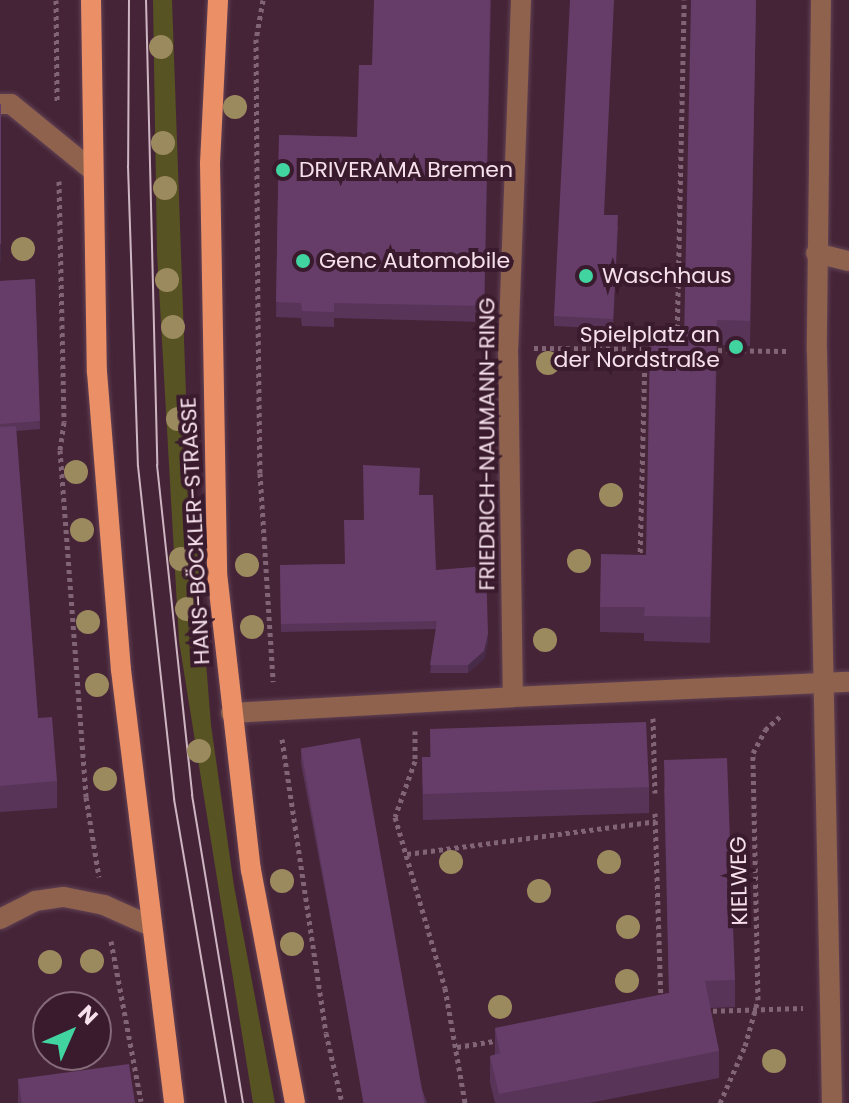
<!DOCTYPE html>
<html>
<head>
<meta charset="utf-8">
<style>
	body { margin:0 }
	#map { position:relative; width:849px; height:1103px; overflow:hidden; background:#452437; font-family:Poppins,sans-serif }
	div>[style] { position:absolute }
	.green>* { inset:0; background:#575323 }
	.path>* { height:5px; margin-top:-2.5px; transform-origin:0; background:repeating-linear-gradient(90deg,#816475 0 4px,transparent 0 8px) }
	.roads { filter:drop-shadow(0 0 2px #614254) drop-shadow(0 0 2px #614254) }
	.service>* { height:20px; margin:-10px; padding:0 10px; transform-origin:10px; border-radius:10px; background:#8f624e }
	.minor>* { height:20px; margin:-10px; padding:0 10px; transform-origin:10px; border-radius:10px; background:#8f624e }
	.primary>* { height:20px; margin:-10px; padding:0 10px; transform-origin:10px; border-radius:10px; background:#eb9066 }
	.tram>* { height:2px; margin:-1px; padding:0 1px; transform-origin:1px; border-radius:1px; background:#ceb5c2 }
	.trees>* { width:24px; height:24px; margin:-12px; border-radius:50%; background:#9c8a5f }
	.wall>* { inset:0; background:#583459 }
	.shaded-wall>* { inset:0; background:#472b49 }
	.building>* { inset:0; background:#663d68; transform-origin:0 0 }
	.dots>* { width:22px; height:22px; translate:-50% -50%; box-sizing:border-box; border:4px solid #3a1b2d; border-radius:50% }
	span { translate:-50% -50%; white-space:nowrap; text-align:center; line-height:1.15; -webkit-text-stroke:8px #3a1b2d; paint-order:stroke }
	.poi-label { font-size:22px; color:#f6e0eb }
	.left { translate:0 -50%; text-align:left }
	.right { translate:-100% -50%; text-align:right }
	.street-label { font-size:22px; color:#f6e0eb }
	.north { position:absolute; left:32px; top:991px; width:80px; height:80px; box-sizing:border-box; background:#3a1b2d; border:2px solid #856a79; border-radius:50%; rotate:45deg; font-size:22px; font-weight:700; line-height:32px; text-align:center; color:#f6e0eb }
	.north::after { content:''; display:block; margin:auto; width:28px; height:36px; background:#42d4a0; clip-path:polygon(50% 0,100% 100%,50% 72%,0 100%) }
</style>
</head>
<body>
<div id="map">
	<div class="green">
		<div style="clip-path:polygon(153px 0,172px 0,187px 423px,211px 725px,234px 886px,275px 1103px,253px 1103px,179px 641px,157px 253px)"></div>
	</div>
	<div class="path">
		<div style="left:56px;top:0;width:103px;rotate:89.4deg"></div>
		<div style="left:263px;top:0;width:40px;rotate:100deg"></div>
		<div style="left:256px;top:39px;width:278px;rotate:89.6deg"></div>
		<div style="left:258px;top:317px;width:156px;rotate:89.3deg"></div>
		<div style="left:260px;top:473px;width:209px;rotate:86.4deg"></div>
		<div style="left:59px;top:181px;width:241px;rotate:88.8deg"></div>
		<div style="left:64px;top:422px;width:28px;rotate:98deg"></div>
		<div style="left:60px;top:450px;width:348px;rotate:85.7deg"></div>
		<div style="left:86px;top:797px;width:81px;rotate:80.8deg"></div>
		<div style="left:677px;top:344px;width:344px;rotate:-88.8deg"></div>
		<div style="left:534px;top:348px;width:122px;rotate:0.5deg"></div>
		<div style="left:710px;top:350px;width:78px;rotate:0.7deg"></div>
		<div style="left:640px;top:560px;width:211px;rotate:-88.6deg"></div>
		<div style="left:653px;top:718px;width:75px;rotate:88.5deg"></div>
		<div style="left:415px;top:731px;width:30px;rotate:90deg"></div>
		<div style="left:415px;top:761px;width:59px;rotate:109.7deg"></div>
		<div style="left:395px;top:817px;width:178px;rotate:73.7deg"></div>
		<div style="left:445px;top:988px;width:117px;rotate:80.1deg"></div>
		<div style="left:282px;top:739px;width:297px;rotate:81.5deg"></div>
		<div style="left:326px;top:1033px;width:72px;rotate:77.1deg"></div>
		<div style="left:655px;top:813px;width:187px;rotate:88.2deg"></div>
		<div style="left:407px;top:854px;width:251px;rotate:-7.5deg"></div>
		<div style="left:111px;top:941px;width:163px;rotate:79.4deg"></div>
		<div style="left:705px;top:1011px;width:98px;rotate:-1.8deg"></div>
		<div style="left:457px;top:1047px;width:44px;rotate:-9.2deg"></div>
		<div style="left:720px;top:1103px;width:62px;rotate:-66.3deg"></div>
		<div style="left:745px;top:1046px;width:48px;rotate:-74.2deg"></div>
		<div style="left:758px;top:1000px;width:247px;rotate:-91.2deg"></div>
		<div style="left:753px;top:753px;width:26px;rotate:-62deg"></div>
		<div style="left:765px;top:730px;width:24px;rotate:-42deg"></div>
	</div>
	<div class="roads">
		<div class="service">
			<div style="left:0;top:104px;width:11px"></div>
			<div style="left:11px;top:104px;width:104px;rotate:39.2deg"></div>
		</div>
		<div class="minor">
			<div style="left:521px;top:0;width:347px;rotate:92.1deg"></div>
			<div style="left:508px;top:347px;width:350px;rotate:89.2deg"></div>
			<div style="left:513px;top:697px;width:336px;rotate:-2.6deg"></div>
			<div style="left:821px;top:0;width:351px;rotate:90.7deg"></div>
			<div style="left:817px;top:351px;width:752px;rotate:88.86deg"></div>
			<div style="left:816px;top:253px;width:34px;rotate:14deg"></div>
			<div style="left:231px;top:713px;width:282px;rotate:-3.2deg"></div>
			<div style="left:0;top:919px;width:39px;rotate:-27deg"></div>
			<div style="left:35px;top:901px;width:29px;rotate:-8deg"></div>
			<div style="left:64px;top:897px;width:41px;rotate:11.3deg"></div>
			<div style="left:104px;top:905px;width:51px;rotate:24.1deg"></div>
		</div>
		<div class="primary">
			<div style="left:91px;top:0;width:372px;rotate:89.1deg"></div>
			<div style="left:97px;top:372px;width:299px;rotate:85.4deg"></div>
			<div style="left:121px;top:670px;width:436px;rotate:83deg"></div>
			<div style="left:218px;top:0;width:163px;rotate:92.8deg"></div>
			<div style="left:210px;top:163px;width:410px;rotate:89deg"></div>
			<div style="left:217px;top:573px;width:299px;rotate:83.5deg"></div>
			<div style="left:251px;top:870px;width:237px;rotate:79.3deg"></div>
		</div>
	</div>
	<div class="tram">
		<div style="left:129px;top:0;width:166px;rotate:90.3deg"></div>
		<div style="left:128px;top:166px;width:300px;rotate:88.1deg"></div>
		<div style="left:138px;top:466px;width:335px;rotate:83.8deg"></div>
		<div style="left:174px;top:799px;width:308px;rotate:80.3deg"></div>
		<div style="left:146px;top:0;width:465px;rotate:88.6deg"></div>
		<div style="left:157px;top:465px;width:332px;rotate:83.9deg"></div>
		<div style="left:192px;top:795px;width:312px;rotate:80.6deg"></div>
	</div>
	<div class="trees">
		<div style="left:161px;top:47px"></div>
		<div style="left:235px;top:107px"></div>
		<div style="left:163px;top:143px"></div>
		<div style="left:165px;top:188px"></div>
		<div style="left:23px;top:249px"></div>
		<div style="left:167px;top:280px"></div>
		<div style="left:173px;top:327px"></div>
		<div style="left:548px;top:363px"></div>
		<div style="left:178px;top:419px"></div>
		<div style="left:76px;top:472px"></div>
		<div style="left:611px;top:495px"></div>
		<div style="left:82px;top:530px"></div>
		<div style="left:181px;top:559px"></div>
		<div style="left:579px;top:561px"></div>
		<div style="left:247px;top:565px"></div>
		<div style="left:187px;top:609px"></div>
		<div style="left:88px;top:622px"></div>
		<div style="left:252px;top:627px"></div>
		<div style="left:545px;top:640px"></div>
		<div style="left:97px;top:685px"></div>
		<div style="left:199px;top:751px"></div>
		<div style="left:105px;top:779px"></div>
		<div style="left:451px;top:862px"></div>
		<div style="left:609px;top:862px"></div>
		<div style="left:282px;top:881px"></div>
		<div style="left:539px;top:891px"></div>
		<div style="left:628px;top:927px"></div>
		<div style="left:292px;top:944px"></div>
		<div style="left:92px;top:961px"></div>
		<div style="left:50px;top:962px"></div>
		<div style="left:627px;top:981px"></div>
		<div style="left:500px;top:1007px"></div>
		<div style="left:774px;top:1061px"></div>
	</div>
	<div class="wall">
		<div style="clip-path:polygon(491px 0,484px 322px,334px 318px,334px 327px,302px 326px,301px 318px,276px 317px,279px 135px,357px 137px,372px 65px)"></div>
		<div style="clip-path:polygon(756px 0,750px 346px,717px 345px,710px 643px,644px 641px,644px 633px,600px 632px,600px 607px,646px 555px,684px 341px)"></div>
		<div style="clip-path:polygon(605px 215px,618px 226px,613px 329px,554px 326px,554px 316px)"></div>
		<div style="clip-path:polygon(35px 279px,40px 429px,16px 431px,38px 718px,57px 781px,57px 808px,0 812px,0 281px)"></div>
		<div style="clip-path:polygon(419px 495px,436px 570px,488px 642px,484px 659px,468px 673px,430px 673px,436px 629px,281px 632px,280px 565px,345px 564px,364px 520px)"></div>
		<div style="clip-path:polygon(430px 729px,649px 787px,649px 813px,423px 820px,422px 757px,430px 757px)"></div>
		<div style="clip-path:polygon(301px 748px,427px 1103px,365px 1103px,301px 763px)"></div>
		<div style="clip-path:polygon(664px 786px,735px 980px,735px 1007px,710px 1008px,719px 1051px,719px 1078px,589px 1103px,495px 1103px,490px 1082px,490px 1056px,495px 1055px,495px 1028px,669px 993px)"></div>
		<div style="clip-path:polygon(18px 1079px,135px 1103px,18px 1103px)"></div>
	</div>
	<div class="shaded-wall">
		<div style="clip-path:polygon(1px 242px,1px 261px,0 263px,0 244px)"></div>
		<div style="clip-path:polygon(488px 634px,488px 642px,484px 659px,468px 673px,468px 665px)"></div>
	</div>
	<div class="building">
		<div style="clip-path:polygon(374px 0,490px 0,484px 306px,334px 303px,334px 312px,302px 311px,301px 303px,276px 302px,279px 135px,357px 137px,359px 65px,372px 65px)"></div>
		<div style="clip-path:polygon(570px 0,614px 0,604px 215px,618px 215px,613px 319px,554px 316px)"></div>
		<div style="clip-path:polygon(691px 0,756px 0,750px 321px,717px 320px,710px 617px,644px 616px,645px 607px,600px 607px,601px 554px,646px 555px,650px 340px,684px 341px)"></div>
		<div style="left:0;top:104px;width:1px;height:140px"></div>
		<div style="clip-path:polygon(35px 279px,40px 421px,0 424px,0 281px)"></div>
		<div style="clip-path:polygon(16px 426px,38px 718px,52px 717px,57px 781px,0 786px,0 427px)"></div>
		<div style="clip-path:polygon(363px 465px,420px 468px,419px 495px,433px 495px,436px 570px,486px 566px,488px 634px,484px 651px,468px 665px,430px 665px,437px 621px,281px 624px,280px 565px,345px 564px,344px 520px,364px 520px)"></div>
		<div style="clip-path:polygon(646px 722px,649px 787px,423px 794px,422px 757px,431px 757px,430px 729px)"></div>
		<div style="left:360px;top:738px;width:371px;height:60px;rotate:80deg"></div>
		<div style="clip-path:polygon(727px 758px,735px 980px,705px 981px,719px 1051px,499px 1094px,490px 1056px,500px 1053px,495px 1028px,669px 993px,664px 760px)"></div>
		<div style="clip-path:polygon(129px 1064px,135px 1103px,22px 1103px,18px 1079px)"></div>
	</div>
	<div class="dots">
		<div style="left:283px;top:170px;background:#42d4a0"></div>
		<div style="left:303px;top:261px;background:#42d4a0"></div>
		<div style="left:586px;top:276px;background:#42d4a0"></div>
		<div style="left:736px;top:347px;background:#42d4a0"></div>
	</div>
	<div class="poi-label">
		<span class="left" style="left:299px;top:170px">DRIVERAMA Bremen</span>
		<span class="left" style="left:319px;top:261px">Genc Automobile</span>
		<span class="left" style="left:602px;top:276px">Waschhaus</span>
		<span class="right" style="left:720px;top:347px">Spielplatz an<br>der Nordstraße</span>
	</div>
	<div class="street-label">
		<span style="left:487px;top:444px;rotate:-90deg">FRIEDRICH-NAUMANN-RING</span>
		<span style="left:195px;top:531px;rotate:-93deg">HANS-BÖCKLER-STRASSE</span>
		<span style="left:739px;top:881px;rotate:-91deg">KIELWEG</span>
	</div>
	<div class="north">N</div>
</div>
</body>
</html>
